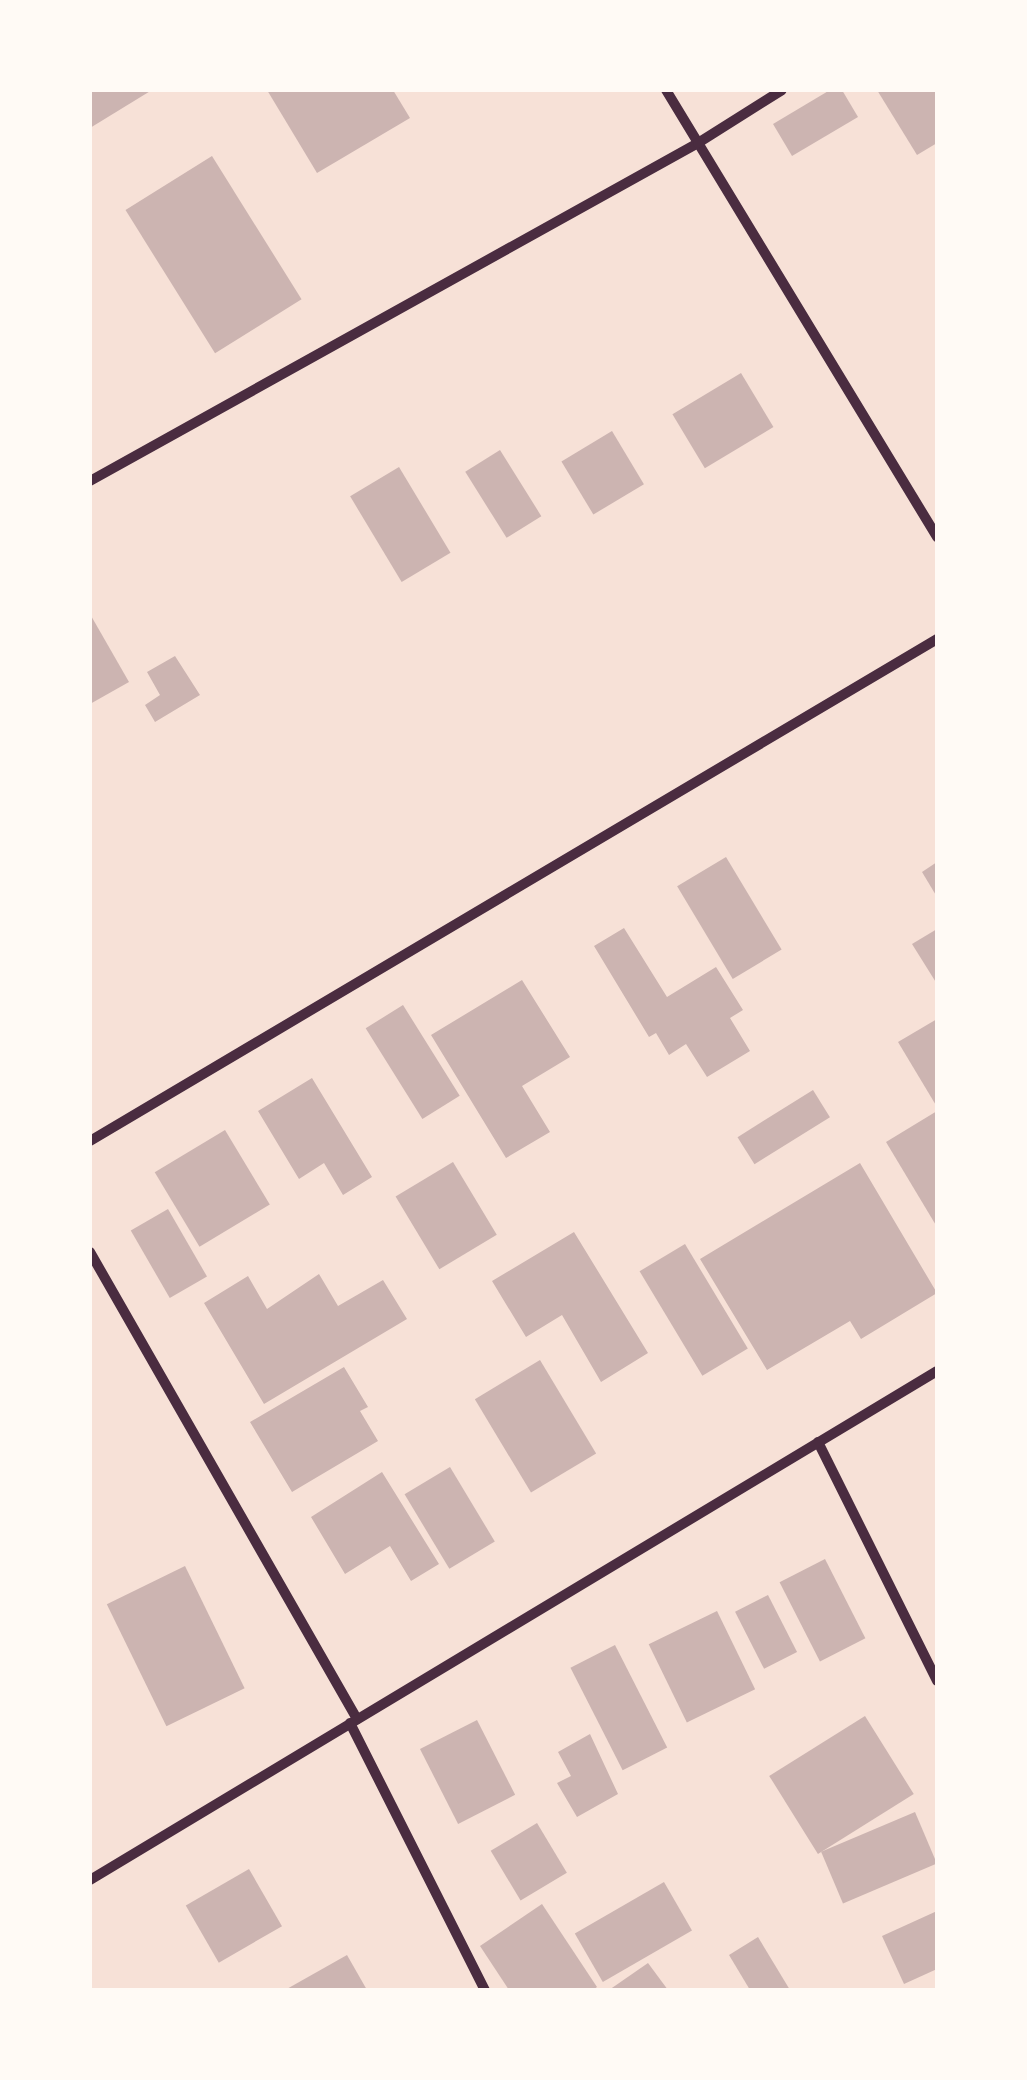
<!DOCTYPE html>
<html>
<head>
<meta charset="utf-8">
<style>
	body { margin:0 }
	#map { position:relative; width:1027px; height:2080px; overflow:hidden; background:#f7e1d7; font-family:"Nunito Sans",sans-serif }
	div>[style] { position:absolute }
	.building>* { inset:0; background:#ccb4b1; transform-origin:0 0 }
	.minor>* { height:10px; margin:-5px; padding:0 5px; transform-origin:5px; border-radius:5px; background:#4a2c40 }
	span { translate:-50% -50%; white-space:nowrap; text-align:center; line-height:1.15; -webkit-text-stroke:9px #fffaf5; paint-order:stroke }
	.frame { position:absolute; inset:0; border:92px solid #fffaf5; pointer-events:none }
</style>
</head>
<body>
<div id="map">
	<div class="building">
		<div style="clip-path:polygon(90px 90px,152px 90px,90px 128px)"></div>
		<div style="clip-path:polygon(267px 90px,393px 90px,410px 118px,317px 173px)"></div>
		<div style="clip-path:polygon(830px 90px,842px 90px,858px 117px,792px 156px,773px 124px)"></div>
		<div style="clip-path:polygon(877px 90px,937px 90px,937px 143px,917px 155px)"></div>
		<div style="left:212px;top:156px;width:169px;height:102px;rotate:58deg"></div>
		<div style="left:741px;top:373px;width:63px;height:80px;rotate:59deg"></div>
		<div style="left:612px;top:431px;width:62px;height:59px;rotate:59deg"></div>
		<div style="left:500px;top:450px;width:78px;height:41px;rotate:58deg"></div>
		<div style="left:399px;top:467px;width:100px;height:57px;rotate:59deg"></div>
		<div style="clip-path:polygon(90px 614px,129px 682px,90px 704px)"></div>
		<div style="clip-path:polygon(175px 656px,200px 695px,155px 722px,145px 705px,160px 695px,147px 672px)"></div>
		<div style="left:726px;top:857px;width:108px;height:57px;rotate:59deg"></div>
		<div style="clip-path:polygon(937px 862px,937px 897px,922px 872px)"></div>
		<div style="clip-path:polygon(624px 928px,667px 997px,716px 967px,743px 1010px,730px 1018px,750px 1051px,707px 1077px,686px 1044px,669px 1055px,656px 1033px,649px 1037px,594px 946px)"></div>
		<div style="clip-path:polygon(937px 929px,937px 984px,912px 944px)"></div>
		<div style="clip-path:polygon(522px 980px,570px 1057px,522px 1086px,550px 1132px,506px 1158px,431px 1035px)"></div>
		<div style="left:403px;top:1005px;width:107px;height:44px;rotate:58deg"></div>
		<div style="clip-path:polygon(937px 1019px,937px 1107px,898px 1042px)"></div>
		<div style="clip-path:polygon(312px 1078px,372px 1177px,343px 1195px,324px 1163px,299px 1179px,258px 1111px)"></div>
		<div style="left:813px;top:1090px;width:32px;height:89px;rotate:58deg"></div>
		<div style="clip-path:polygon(937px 1111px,937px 1227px,886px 1142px)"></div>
		<div style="left:225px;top:1130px;width:87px;height:82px;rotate:59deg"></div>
		<div style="left:453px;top:1162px;width:85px;height:67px;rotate:59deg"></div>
		<div style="clip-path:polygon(860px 1163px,937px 1293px,861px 1339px,850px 1321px,767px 1370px,700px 1259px)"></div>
		<div style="left:168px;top:1209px;width:78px;height:43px;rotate:60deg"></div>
		<div style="clip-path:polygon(574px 1232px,648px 1353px,601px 1382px,562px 1315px,526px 1337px,492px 1281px)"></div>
		<div style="left:685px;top:1244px;width:122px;height:53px;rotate:59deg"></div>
		<div style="clip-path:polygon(319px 1274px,338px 1306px,383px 1280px,407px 1319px,264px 1404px,204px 1303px,248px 1276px,267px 1309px)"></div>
		<div style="left:540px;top:1360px;width:109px;height:76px;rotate:59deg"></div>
		<div style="clip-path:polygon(344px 1367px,368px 1407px,360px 1411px,378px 1441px,292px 1492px,250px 1422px)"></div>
		<div style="left:450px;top:1467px;width:87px;height:53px;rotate:59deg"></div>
		<div style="clip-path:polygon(382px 1472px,439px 1564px,411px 1581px,390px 1546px,345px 1574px,311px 1517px)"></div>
		<div style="left:825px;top:1559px;width:89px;height:51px;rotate:63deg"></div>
		<div style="left:185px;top:1566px;width:136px;height:87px;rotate:64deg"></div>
		<div style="left:768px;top:1595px;width:64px;height:37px;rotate:63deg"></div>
		<div style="left:717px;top:1611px;width:87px;height:76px;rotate:64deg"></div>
		<div style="left:615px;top:1645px;width:115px;height:50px;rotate:63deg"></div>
		<div style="left:865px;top:1716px;width:92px;height:113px;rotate:58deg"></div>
		<div style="left:477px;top:1720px;width:84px;height:64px;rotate:63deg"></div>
		<div style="clip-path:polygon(590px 1734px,618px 1794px,577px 1817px,557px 1783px,571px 1776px,558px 1752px)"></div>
		<div style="left:915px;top:1812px;width:56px;height:102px;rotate:67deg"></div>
		<div style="left:537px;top:1823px;width:58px;height:54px;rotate:59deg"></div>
		<div style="left:249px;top:1869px;width:66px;height:73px;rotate:60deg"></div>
		<div style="left:664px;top:1882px;width:56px;height:103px;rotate:60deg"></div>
		<div style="clip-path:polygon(542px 1904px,597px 1987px,593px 1990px,509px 1990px,480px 1946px)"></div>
		<div style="clip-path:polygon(937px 1911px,937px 1969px,904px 1984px,882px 1936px)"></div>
		<div style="clip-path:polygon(758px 1937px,790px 1990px,750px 1990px,729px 1955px)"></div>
		<div style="clip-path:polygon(347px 1955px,367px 1990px,285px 1990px)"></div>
		<div style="clip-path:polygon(648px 1963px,668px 1990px,609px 1990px)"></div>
	</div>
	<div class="minor">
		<div style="left:666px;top:90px;width:523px;rotate:58.77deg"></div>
		<div style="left:90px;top:481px;width:696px;rotate:-29.07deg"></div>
		<div style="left:698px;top:143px;width:99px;rotate:-32.2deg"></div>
		<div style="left:90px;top:1141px;width:985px;rotate:-30.65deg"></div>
		<div style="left:90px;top:1252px;width:538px;rotate:60.24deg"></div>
		<div style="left:818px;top:1442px;width:267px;rotate:63.5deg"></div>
		<div style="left:350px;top:1723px;width:299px;rotate:63.2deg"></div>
		<div style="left:90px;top:1880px;width:988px;rotate:-31deg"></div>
	</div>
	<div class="frame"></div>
</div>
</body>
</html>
